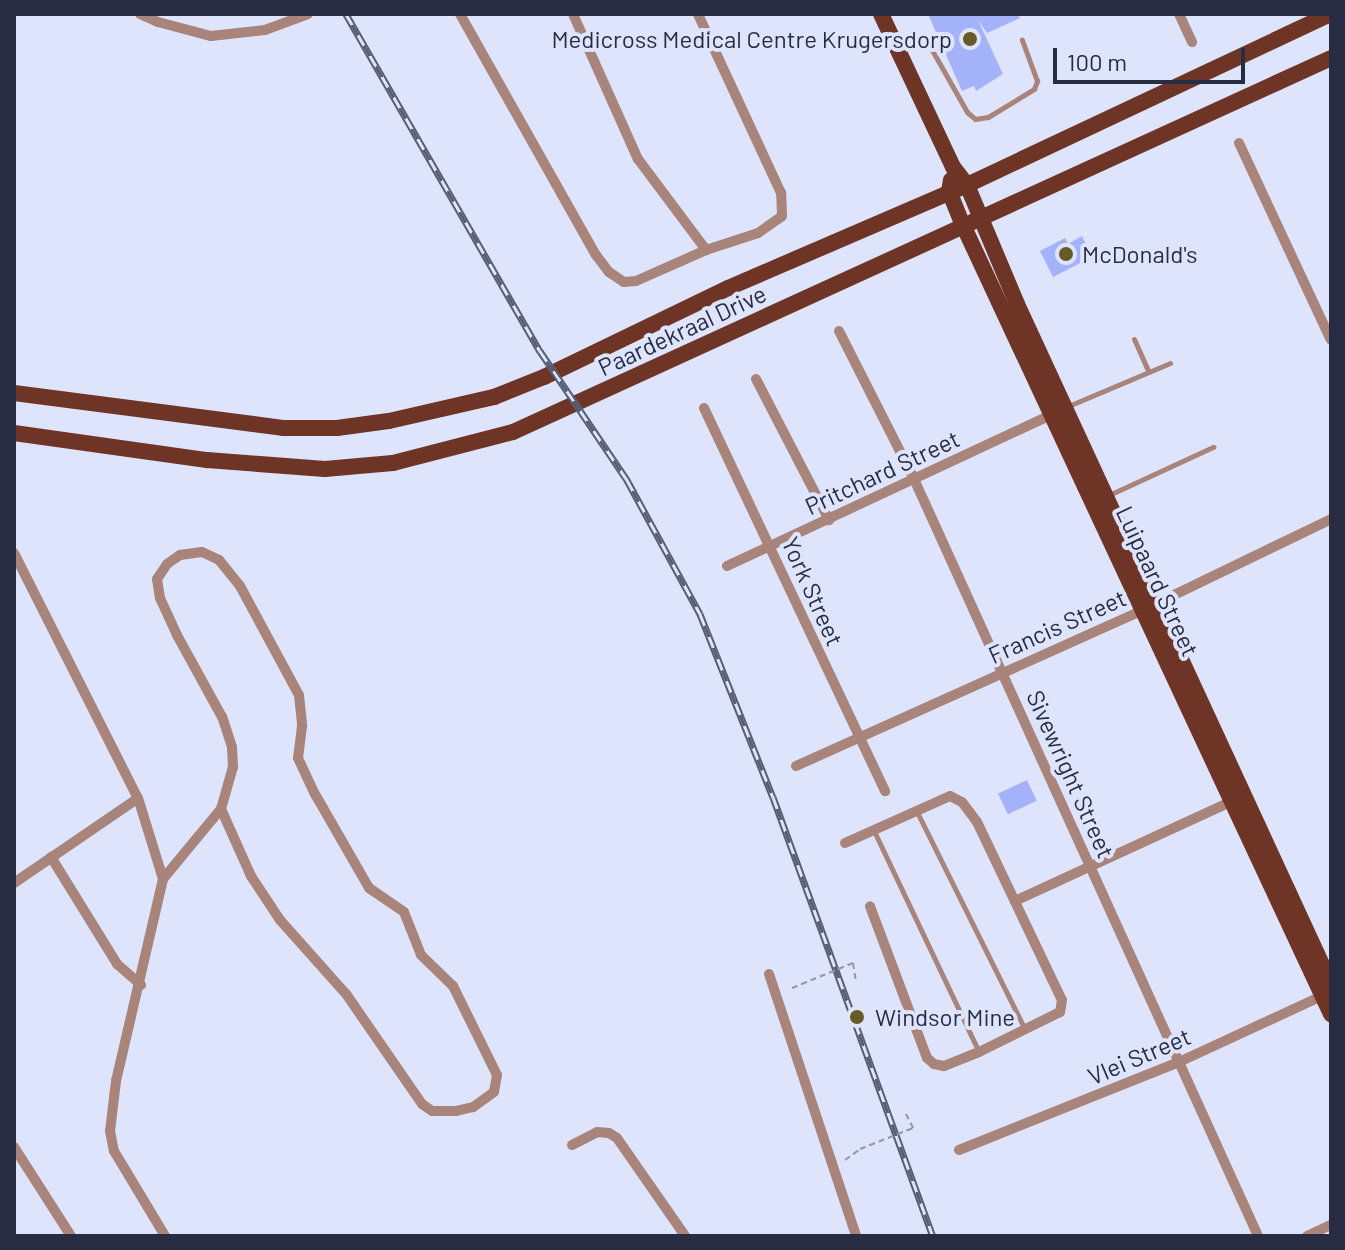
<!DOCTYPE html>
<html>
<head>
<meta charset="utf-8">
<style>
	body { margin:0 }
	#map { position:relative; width:1345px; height:1250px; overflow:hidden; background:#dee4fb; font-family:Barlow,sans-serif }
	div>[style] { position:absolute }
	.building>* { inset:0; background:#a4b3f9; transform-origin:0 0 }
	.path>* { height:2px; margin-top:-1px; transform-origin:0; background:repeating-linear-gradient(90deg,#9197ad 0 6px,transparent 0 10px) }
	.service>* { height:5px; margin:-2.5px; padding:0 2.5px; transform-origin:2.5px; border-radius:2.5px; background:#a8847b }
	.minor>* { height:10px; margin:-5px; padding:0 5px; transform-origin:5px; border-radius:5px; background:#a8847b }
	.primary>* { height:16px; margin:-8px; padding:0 8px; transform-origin:8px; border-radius:8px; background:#6e3426 }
	.rail>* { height:7px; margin-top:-3.5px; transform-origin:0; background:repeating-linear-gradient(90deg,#dee4fb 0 12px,#575d73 0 24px); box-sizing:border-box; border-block:2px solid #575d73 }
	.path-bridge>* { height:2px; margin-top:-1px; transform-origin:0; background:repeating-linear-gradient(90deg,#9197ad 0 6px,transparent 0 10px) }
	.dots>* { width:22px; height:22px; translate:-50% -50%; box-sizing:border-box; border:4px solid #dee4fb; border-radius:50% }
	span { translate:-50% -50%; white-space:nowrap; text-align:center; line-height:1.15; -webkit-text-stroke:8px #dee4fb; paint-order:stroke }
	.poi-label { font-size:24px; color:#272c42 }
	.right { translate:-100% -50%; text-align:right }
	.left { translate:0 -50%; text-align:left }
	.street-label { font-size:24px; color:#272c42 }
	.frame { position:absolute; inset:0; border:16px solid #272c42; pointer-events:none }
	.scale { position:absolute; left:1053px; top:48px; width:192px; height:36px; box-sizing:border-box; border:4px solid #272c42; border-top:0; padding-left:10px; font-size:24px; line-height:28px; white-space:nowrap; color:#272c42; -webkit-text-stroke:6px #dee4fb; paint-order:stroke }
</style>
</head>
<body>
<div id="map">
	<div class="building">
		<div style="clip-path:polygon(928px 14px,1018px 14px,1020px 18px,987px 33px,978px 20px,1003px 74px,976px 91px,974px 86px,962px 91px)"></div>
		<div style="clip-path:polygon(1082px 236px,1092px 257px,1053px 277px,1040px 251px,1065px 238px,1068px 244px)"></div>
		<div style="left:1027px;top:780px;width:23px;height:32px;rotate:65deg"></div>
	</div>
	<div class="path">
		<div style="left:853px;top:963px;width:18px;rotate:81deg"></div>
		<div style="left:906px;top:1114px;width:16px;rotate:63deg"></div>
		<div style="left:845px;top:1160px;width:19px;rotate:-36deg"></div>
	</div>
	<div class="service">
		<div style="left:900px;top:51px;width:22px;rotate:-24deg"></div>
		<div style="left:920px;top:42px;width:8px;rotate:7deg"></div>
		<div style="left:928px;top:43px;width:79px;rotate:60.5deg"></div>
		<div style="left:967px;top:112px;width:11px;rotate:41deg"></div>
		<div style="left:975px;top:119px;width:13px;rotate:-9deg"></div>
		<div style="left:988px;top:117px;width:54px;rotate:-31.3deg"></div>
		<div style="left:1034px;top:89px;width:9px;rotate:-69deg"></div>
		<div style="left:1037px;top:81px;width:44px;rotate:-110.1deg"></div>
		<div style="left:1134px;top:339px;width:36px;rotate:66deg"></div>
		<div style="left:1066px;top:407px;width:113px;rotate:-22.9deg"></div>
		<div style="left:1109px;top:495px;width:115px;rotate:-24.8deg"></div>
		<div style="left:917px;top:812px;width:241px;rotate:63.6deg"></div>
		<div style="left:874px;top:831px;width:245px;rotate:64.6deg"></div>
	</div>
	<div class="minor">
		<div style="left:140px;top:14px;width:20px;rotate:24deg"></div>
		<div style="left:158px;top:22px;width:55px;rotate:14.8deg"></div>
		<div style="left:211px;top:36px;width:54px;rotate:-6.3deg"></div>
		<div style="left:265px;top:30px;width:46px;rotate:-20.4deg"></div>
		<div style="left:460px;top:14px;width:277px;rotate:60.6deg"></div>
		<div style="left:596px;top:255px;width:21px;rotate:53deg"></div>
		<div style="left:609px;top:272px;width:18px;rotate:34deg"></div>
		<div style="left:624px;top:282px;width:12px;rotate:-5deg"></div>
		<div style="left:636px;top:281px;width:77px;rotate:-23.9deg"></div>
		<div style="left:706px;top:250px;width:55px;rotate:-18.1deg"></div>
		<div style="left:758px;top:233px;width:29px;rotate:-35deg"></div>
		<div style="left:782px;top:216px;width:23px;rotate:-92deg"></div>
		<div style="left:781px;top:193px;width:197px;rotate:-114.9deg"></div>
		<div style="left:573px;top:14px;width:159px;rotate:65.9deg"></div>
		<div style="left:638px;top:159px;width:114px;rotate:53.2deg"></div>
		<div style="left:1179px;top:14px;width:31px;rotate:65deg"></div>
		<div style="left:1239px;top:143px;width:217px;rotate:65deg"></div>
		<div style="left:839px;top:331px;width:166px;rotate:63.1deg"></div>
		<div style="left:914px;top:479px;width:831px;rotate:65.56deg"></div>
		<div style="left:756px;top:379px;width:159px;rotate:62.6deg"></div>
		<div style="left:704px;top:408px;width:424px;rotate:64.7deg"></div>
		<div style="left:14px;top:553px;width:275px;rotate:63.2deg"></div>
		<div style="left:138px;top:798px;width:85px;rotate:72.8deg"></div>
		<div style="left:163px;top:879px;width:207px;rotate:103.1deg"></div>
		<div style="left:116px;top:1081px;width:50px;rotate:96.8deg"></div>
		<div style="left:110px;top:1131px;width:20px;rotate:79deg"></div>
		<div style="left:114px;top:1151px;width:99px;rotate:59deg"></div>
		<div style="left:727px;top:566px;width:360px;rotate:-25deg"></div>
		<div style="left:796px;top:766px;width:383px;rotate:-24.2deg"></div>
		<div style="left:1145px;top:609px;width:207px;rotate:-25.8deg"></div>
		<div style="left:845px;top:843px;width:115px;rotate:-24.1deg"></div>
		<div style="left:950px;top:796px;width:13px;rotate:27deg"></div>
		<div style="left:962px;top:802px;width:25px;rotate:53deg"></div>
		<div style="left:977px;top:822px;width:197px;rotate:64.5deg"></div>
		<div style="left:1062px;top:1000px;width:12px;rotate:99deg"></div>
		<div style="left:1060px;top:1012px;width:90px;rotate:153.7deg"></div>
		<div style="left:979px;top:1052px;width:38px;rotate:158deg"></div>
		<div style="left:944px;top:1066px;width:10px;rotate:-169deg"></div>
		<div style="left:934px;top:1064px;width:9px;rotate:-139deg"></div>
		<div style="left:927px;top:1058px;width:162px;rotate:-110.6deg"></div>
		<div style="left:51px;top:857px;width:126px;rotate:58.3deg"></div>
		<div style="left:117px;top:964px;width:32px;rotate:41deg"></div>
		<div style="left:163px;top:879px;width:91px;rotate:-50.4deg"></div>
		<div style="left:221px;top:809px;width:44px;rotate:-74.1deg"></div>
		<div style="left:233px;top:767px;width:20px;rotate:-93deg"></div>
		<div style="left:232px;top:747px;width:32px;rotate:-108deg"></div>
		<div style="left:222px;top:717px;width:94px;rotate:-118.8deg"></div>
		<div style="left:177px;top:635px;width:41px;rotate:-114.7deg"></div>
		<div style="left:160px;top:598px;width:19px;rotate:-99deg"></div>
		<div style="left:157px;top:579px;width:18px;rotate:-56deg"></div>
		<div style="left:167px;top:564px;width:16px;rotate:-35deg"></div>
		<div style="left:180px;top:555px;width:22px;rotate:-8deg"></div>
		<div style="left:202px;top:552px;width:19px;rotate:25deg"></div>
		<div style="left:219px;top:560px;width:33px;rotate:51deg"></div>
		<div style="left:240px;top:586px;width:124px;rotate:61.6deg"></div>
		<div style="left:299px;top:695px;width:31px;rotate:84deg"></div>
		<div style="left:302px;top:726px;width:32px;rotate:97deg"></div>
		<div style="left:298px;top:758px;width:40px;rotate:65deg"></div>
		<div style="left:315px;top:794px;width:108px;rotate:60.1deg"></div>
		<div style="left:369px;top:888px;width:42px;rotate:34.4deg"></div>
		<div style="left:404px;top:912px;width:46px;rotate:68.4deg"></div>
		<div style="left:421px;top:955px;width:45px;rotate:44.1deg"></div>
		<div style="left:453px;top:986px;width:99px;rotate:63.7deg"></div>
		<div style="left:497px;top:1075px;width:17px;rotate:100deg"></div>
		<div style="left:494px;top:1092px;width:26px;rotate:144deg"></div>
		<div style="left:473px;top:1107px;width:17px;rotate:167deg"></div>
		<div style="left:456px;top:1111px;width:24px;rotate:180deg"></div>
		<div style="left:432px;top:1111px;width:12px;rotate:-145deg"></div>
		<div style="left:422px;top:1104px;width:134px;rotate:-124.6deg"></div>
		<div style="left:346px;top:994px;width:99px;rotate:-131.7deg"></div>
		<div style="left:280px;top:920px;width:53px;rotate:-123.4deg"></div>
		<div style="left:251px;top:876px;width:73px;rotate:-114.1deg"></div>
		<div style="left:14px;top:883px;width:150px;rotate:-34.4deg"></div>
		<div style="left:1015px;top:901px;width:242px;rotate:-24.7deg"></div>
		<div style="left:769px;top:974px;width:276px;rotate:71.6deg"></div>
		<div style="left:572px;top:1145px;width:28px;rotate:-27deg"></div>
		<div style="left:597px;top:1132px;width:12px;rotate:5deg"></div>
		<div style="left:609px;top:1133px;width:9px;rotate:32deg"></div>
		<div style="left:617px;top:1138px;width:119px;rotate:55.2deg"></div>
		<div style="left:14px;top:1147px;width:106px;rotate:57.4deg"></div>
		<div style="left:959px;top:1150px;width:237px;rotate:-21.8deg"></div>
		<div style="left:1179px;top:1062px;width:162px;rotate:-24.8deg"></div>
		<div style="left:1307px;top:1236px;width:26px;rotate:-25deg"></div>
	</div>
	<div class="primary">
		<div style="left:881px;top:14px;width:169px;rotate:64.8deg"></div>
		<div style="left:953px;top:167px;width:23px;rotate:52deg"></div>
		<div style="left:967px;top:185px;width:129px;rotate:67.2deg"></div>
		<div style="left:1017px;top:304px;width:749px;rotate:65.21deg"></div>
		<div style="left:951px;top:180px;width:11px;rotate:100deg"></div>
		<div style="left:949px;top:191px;width:37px;rotate:68deg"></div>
		<div style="left:963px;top:225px;width:871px;rotate:65deg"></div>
		<div style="left:14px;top:393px;width:271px;rotate:7.4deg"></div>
		<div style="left:283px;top:428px;width:54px"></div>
		<div style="left:337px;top:428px;width:52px;rotate:-7.7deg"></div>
		<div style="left:389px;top:421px;width:108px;rotate:-12.9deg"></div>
		<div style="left:494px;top:397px;width:54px;rotate:-21.8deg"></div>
		<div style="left:544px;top:377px;width:204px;rotate:-25.8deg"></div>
		<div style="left:728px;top:288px;width:260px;rotate:-23.3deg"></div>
		<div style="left:967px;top:185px;width:401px;rotate:-25.2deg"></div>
		<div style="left:14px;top:433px;width:195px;rotate:8deg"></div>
		<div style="left:207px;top:460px;width:118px;rotate:4.4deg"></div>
		<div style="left:325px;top:469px;width:68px;rotate:-5deg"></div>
		<div style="left:393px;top:463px;width:124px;rotate:-14.5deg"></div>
		<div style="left:513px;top:432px;width:899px;rotate:-24.57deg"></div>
	</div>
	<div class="rail">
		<div style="left:346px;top:14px;width:389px;rotate:60.1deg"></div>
		<div style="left:540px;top:351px;width:156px;rotate:56deg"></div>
		<div style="left:627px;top:480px;width:153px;rotate:61.4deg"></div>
		<div style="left:700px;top:614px;width:197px;rotate:68.3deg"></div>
		<div style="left:773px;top:797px;width:467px;rotate:70deg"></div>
	</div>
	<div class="path-bridge">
		<div style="left:792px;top:988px;width:66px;rotate:-22.3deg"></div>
		<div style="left:860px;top:1149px;width:57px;rotate:-21.6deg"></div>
	</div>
	<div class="dots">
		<div style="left:970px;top:39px;background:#675a27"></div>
		<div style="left:1066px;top:254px;background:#675a27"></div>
		<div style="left:857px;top:1017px;background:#675a27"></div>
	</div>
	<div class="poi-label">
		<span class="right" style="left:952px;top:39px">Medicross Medical Centre Krugersdorp</span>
		<span class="left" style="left:1082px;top:254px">McDonald's</span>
		<span class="left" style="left:875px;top:1017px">Windsor Mine</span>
	</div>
	<div class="street-label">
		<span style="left:682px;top:330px;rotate:-25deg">Paardekraal Drive</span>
		<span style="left:882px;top:472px;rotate:-25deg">Pritchard Street</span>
		<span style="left:1158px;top:581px;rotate:65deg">Luipaard Street</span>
		<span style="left:813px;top:591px;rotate:66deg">York Street</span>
		<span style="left:1057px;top:626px;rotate:-24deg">Francis Street</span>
		<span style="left:1071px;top:774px;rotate:66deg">Sivewright Street</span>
		<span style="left:1139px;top:1056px;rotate:-23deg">Vlei Street</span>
	</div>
	<div class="frame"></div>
	<div class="scale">100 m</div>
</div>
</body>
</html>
